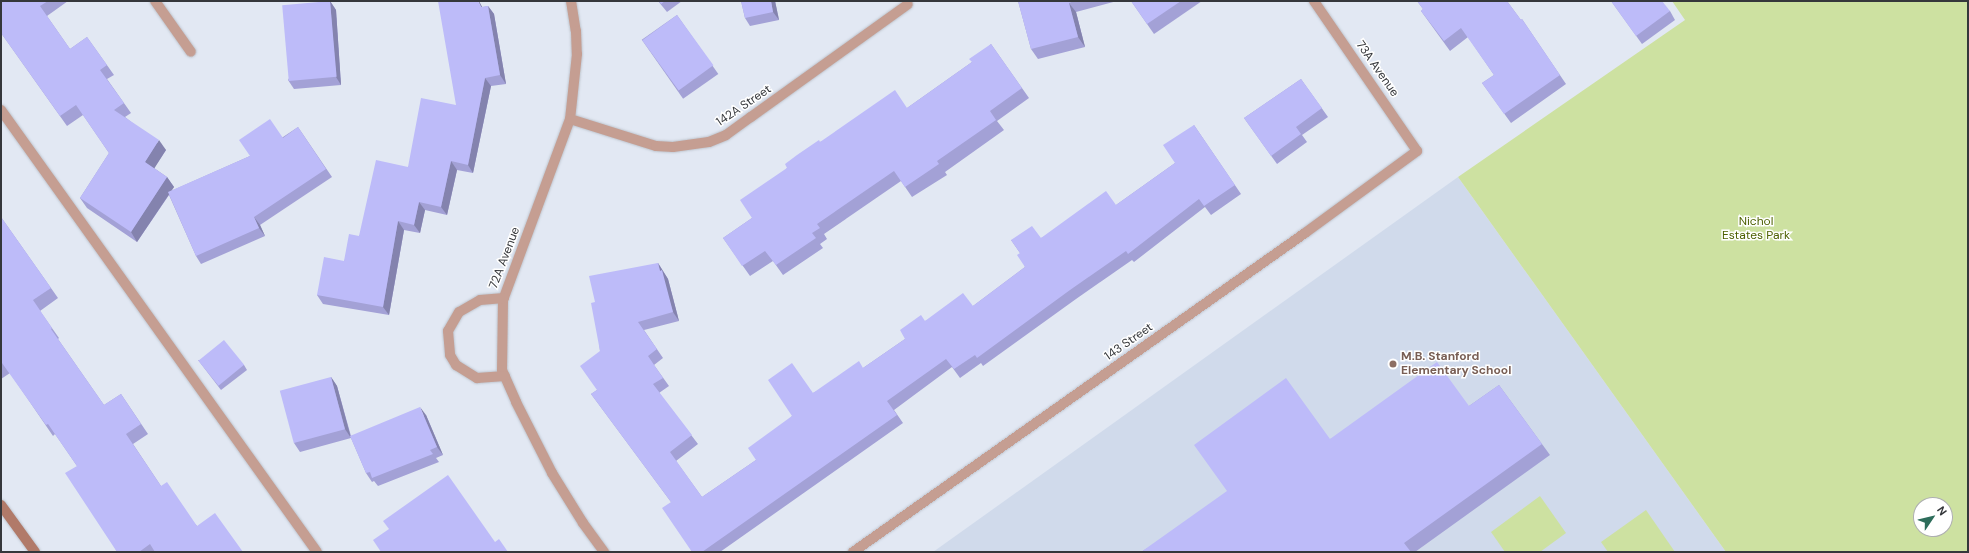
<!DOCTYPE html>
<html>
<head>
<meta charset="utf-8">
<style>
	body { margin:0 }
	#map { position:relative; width:1969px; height:553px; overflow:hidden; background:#e2e8f3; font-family:"DM Sans",sans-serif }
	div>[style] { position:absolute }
	.built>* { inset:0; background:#d0daeb }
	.green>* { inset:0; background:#cde1a1 }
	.roads { filter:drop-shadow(0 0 1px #bfc5ce) drop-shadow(0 0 1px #bfc5ce) }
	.lane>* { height:10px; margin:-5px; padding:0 5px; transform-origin:5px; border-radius:5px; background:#c59e92 }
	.street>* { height:10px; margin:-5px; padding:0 5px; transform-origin:5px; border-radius:5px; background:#c59e92 }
	.secondary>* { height:10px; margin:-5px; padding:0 5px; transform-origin:5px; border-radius:5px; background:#b17a69 }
	.wall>* { inset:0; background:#a3a1d6; transform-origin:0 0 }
	.shaded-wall>* { inset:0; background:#8483ae }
	.building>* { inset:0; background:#bdbbf9; transform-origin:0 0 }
	.dots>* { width:11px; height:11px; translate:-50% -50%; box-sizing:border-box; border:2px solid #fff; border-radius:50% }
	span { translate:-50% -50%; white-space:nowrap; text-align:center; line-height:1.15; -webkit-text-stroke:3px #fff; paint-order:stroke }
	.street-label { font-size:12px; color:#35373b }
	.park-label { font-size:12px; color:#4d6001 }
	.education-label { font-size:12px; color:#785e54; font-weight:700 }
	.left { translate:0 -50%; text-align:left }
	.frame { position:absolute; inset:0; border:2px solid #35373b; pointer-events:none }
	.north { position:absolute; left:1913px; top:497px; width:40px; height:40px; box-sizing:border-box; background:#fff; border:1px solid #aeafb1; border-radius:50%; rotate:55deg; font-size:11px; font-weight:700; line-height:16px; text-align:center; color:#35373b }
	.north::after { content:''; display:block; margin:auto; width:14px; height:18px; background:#2d6d5b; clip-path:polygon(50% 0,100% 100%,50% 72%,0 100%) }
</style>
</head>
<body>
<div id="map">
	<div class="built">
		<div style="clip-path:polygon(1458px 177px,1726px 552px,933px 552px)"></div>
	</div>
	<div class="green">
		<div style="clip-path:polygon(evenodd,1672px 1px,1968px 1px,1968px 552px,1726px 552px,1458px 177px,1685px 20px,1672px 1px,1921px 505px,1945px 505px,1945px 529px,1921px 529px,1921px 505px)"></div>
		<div style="clip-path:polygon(1540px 496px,1566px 533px,1540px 552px,1505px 552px,1491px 532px)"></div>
		<div style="clip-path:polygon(1646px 510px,1675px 552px,1608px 552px,1601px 542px)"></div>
	</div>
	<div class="roads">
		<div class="lane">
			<div style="left:1px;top:110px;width:543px;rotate:54.44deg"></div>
		</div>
		<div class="street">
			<div style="left:155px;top:1px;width:62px;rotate:54.8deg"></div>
			<div style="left:571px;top:1px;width:30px;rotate:81deg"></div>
			<div style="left:576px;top:31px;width:23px;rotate:88deg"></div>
			<div style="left:577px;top:54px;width:65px;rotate:96.1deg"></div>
			<div style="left:570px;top:119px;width:193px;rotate:110.3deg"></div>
			<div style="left:503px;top:300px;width:70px;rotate:90.8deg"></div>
			<div style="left:502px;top:370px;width:35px;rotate:66deg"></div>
			<div style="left:516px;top:402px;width:80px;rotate:63.1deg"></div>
			<div style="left:552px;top:473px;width:59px;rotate:58.2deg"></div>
			<div style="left:583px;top:523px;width:36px;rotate:54deg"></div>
			<div style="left:570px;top:119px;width:90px;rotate:17.4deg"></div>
			<div style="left:656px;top:146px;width:17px;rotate:3deg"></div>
			<div style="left:673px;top:147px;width:36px;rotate:-8deg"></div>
			<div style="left:709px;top:142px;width:18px;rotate:-22deg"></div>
			<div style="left:726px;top:135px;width:31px;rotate:-36deg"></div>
			<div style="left:751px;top:117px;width:193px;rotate:-35.7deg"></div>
			<div style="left:504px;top:298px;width:24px;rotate:175deg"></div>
			<div style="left:480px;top:300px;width:24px;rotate:150deg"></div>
			<div style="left:459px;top:312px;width:22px;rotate:120deg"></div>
			<div style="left:448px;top:331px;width:24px;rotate:85deg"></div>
			<div style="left:450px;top:355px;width:12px;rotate:59deg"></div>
			<div style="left:456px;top:365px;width:25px;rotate:32deg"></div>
			<div style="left:477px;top:378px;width:28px;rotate:-4deg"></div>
			<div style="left:853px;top:552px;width:553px;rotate:-35.21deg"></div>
			<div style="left:1305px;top:233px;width:139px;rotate:-36.2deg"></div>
			<div style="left:1417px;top:151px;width:182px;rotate:-124.5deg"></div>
		</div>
		<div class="secondary">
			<div style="left:1px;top:505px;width:58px;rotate:54.1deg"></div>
		</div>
	</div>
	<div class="wall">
		<div style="clip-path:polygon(1px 1px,68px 1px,47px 16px,70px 49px,87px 37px,114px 75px,107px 79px,131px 113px,125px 117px,166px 150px,154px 168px,167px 177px,174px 187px,171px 191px,250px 156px,283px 137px,298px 127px,332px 177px,260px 225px,265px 236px,201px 264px,196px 256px,169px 195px,137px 242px,87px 208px,80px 198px,109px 153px,83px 115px,67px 126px,1px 33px)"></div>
		<div style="clip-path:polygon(330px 1px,336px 10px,341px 85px,294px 89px,288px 80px)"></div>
		<div style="clip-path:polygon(658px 1px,682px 1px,667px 12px)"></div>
		<div style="clip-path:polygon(741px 1px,775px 1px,779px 20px,750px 26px,745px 18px)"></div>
		<div style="clip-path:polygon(1018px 1px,1117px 1px,1076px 12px,1085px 47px,1038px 59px,1031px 49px)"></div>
		<div style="clip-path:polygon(1131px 1px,1202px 1px,1154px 34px)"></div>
		<div style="clip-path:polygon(1417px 1px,1507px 1px,1521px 20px,1522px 19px,1566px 84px,1511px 123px,1482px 83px,1494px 75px,1468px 37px,1450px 51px,1421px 11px,1423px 9px)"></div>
		<div style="clip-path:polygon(1611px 1px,1670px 11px,1675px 20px,1642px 44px)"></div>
		<div style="clip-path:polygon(488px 6px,494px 14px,506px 84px,491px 86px,473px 173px,457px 170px,447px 215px,425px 210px,420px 233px,404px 230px,389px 315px,323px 304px,317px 295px,344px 261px,359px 236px,408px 167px,456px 105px,483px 7px)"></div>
		<div style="left:677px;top:15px;width:72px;height:43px;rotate:55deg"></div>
		<div style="clip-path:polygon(991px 44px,1029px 98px,997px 121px,1004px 130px,945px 172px,947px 175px,912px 197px,901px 181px,824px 234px,827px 239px,820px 244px,823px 248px,783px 275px,773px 261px,750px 276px,723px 238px,752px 218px,787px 168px,820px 142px,907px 108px,972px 62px)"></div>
		<div style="clip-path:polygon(1301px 79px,1328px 117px,1302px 135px,1307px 142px,1277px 164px,1244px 118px)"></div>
		<div style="clip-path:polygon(1194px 125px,1241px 194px,1211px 215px,1205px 207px,1134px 262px,1132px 260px,1076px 299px,983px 366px,981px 363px,960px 378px,952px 367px,894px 410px,903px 423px,720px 552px,692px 552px,671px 502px,591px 394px,597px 390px,600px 351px,595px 302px,658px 263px,668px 279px,679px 321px,644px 330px,663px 358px,654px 365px,669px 386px,659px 393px,698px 444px,676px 461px,702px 497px,756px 460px,792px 416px,813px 393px,863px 368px,905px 339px,925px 321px,973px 306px,1025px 267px,1020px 253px,1011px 240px,1041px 238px,1116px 205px,1175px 163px)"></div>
		<div style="clip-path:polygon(1px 217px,58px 298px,40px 311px,59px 338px,58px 339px,104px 405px,121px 394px,148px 434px,133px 444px,161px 486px,197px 526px,243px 552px,117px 552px,77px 466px,55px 434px,53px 436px,10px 373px,1px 379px)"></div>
		<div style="clip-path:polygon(198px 360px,244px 365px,247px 370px,221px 390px)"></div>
		<div style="clip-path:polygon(331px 377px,337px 386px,351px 436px,426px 415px,443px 455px,436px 458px,439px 462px,378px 486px,374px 481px,372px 482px,366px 473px,351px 438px,300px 452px,294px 443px)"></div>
		<div style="clip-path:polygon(1499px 385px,1550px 455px,1415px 552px,1141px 552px,1330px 439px,1469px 406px)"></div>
	</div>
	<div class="shaded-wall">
		<div style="clip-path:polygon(330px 1px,336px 10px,341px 85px,336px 77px)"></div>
		<div style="clip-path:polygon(478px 1px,479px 1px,487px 16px,481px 7px)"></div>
		<div style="clip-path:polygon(771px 1px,775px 1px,779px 20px,773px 12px)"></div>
		<div style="clip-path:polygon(1069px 3px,1076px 12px,1085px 47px,1078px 37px)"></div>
		<div style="clip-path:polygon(488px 6px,494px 14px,506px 84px,500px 75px)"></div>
		<div style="clip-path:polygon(485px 78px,491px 86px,473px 173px,468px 165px)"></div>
		<div style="clip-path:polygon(159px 140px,166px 150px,152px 172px,145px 162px)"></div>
		<div style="clip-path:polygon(451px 161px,457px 170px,447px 215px,441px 207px)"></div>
		<div style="clip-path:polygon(167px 177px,174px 187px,137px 242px,131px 232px)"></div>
		<div style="clip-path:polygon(419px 202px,425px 210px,420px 233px,414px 225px)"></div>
		<div style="clip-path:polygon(254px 217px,260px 225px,265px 236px,259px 228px)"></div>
		<div style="clip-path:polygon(398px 221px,404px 230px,389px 315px,383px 307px)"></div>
		<div style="clip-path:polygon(658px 263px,668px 279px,679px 321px,673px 312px,660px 271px)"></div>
		<div style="clip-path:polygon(331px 377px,337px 386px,351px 438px,345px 429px)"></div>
		<div style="clip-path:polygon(420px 407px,426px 415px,443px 455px,437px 447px)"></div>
	</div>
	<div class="building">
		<div style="clip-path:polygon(1px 1px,48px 1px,40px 6px,70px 49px,87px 37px,107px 65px,100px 70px,124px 103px,114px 110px,159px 140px,145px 162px,167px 177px,131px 232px,80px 198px,109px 153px,76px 105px,60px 116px,1px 33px)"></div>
		<div style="left:330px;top:1px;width:76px;height:48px;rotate:85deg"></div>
		<div style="clip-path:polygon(438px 1px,478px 1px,481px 7px,488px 6px,500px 75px,485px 78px,468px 165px,451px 161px,441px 207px,419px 202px,414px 225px,398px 221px,383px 307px,317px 295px,324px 257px,344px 261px,349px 234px,359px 236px,376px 160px,408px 167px,421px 98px,456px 105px)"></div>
		<div style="clip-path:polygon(659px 1px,665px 1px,661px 4px)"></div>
		<div style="clip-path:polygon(741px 1px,771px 1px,773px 12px,745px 18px)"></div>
		<div style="clip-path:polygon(1018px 1px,1074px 1px,1069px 3px,1078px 37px,1031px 49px)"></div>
		<div style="clip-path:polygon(1131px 1px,1181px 1px,1147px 24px)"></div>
		<div style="clip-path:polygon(1417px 1px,1507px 1px,1521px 20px,1522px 19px,1560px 75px,1504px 114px,1482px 83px,1494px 75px,1461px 28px,1444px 41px,1421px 11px,1423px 9px)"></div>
		<div style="clip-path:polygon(1611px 1px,1662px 1px,1670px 11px,1636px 36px)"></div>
		<div style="left:677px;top:15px;width:62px;height:43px;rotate:54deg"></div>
		<div style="clip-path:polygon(991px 44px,1022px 88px,990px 111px,996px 120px,937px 161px,939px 164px,905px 187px,894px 171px,817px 224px,820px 228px,812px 233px,816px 238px,776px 265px,765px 251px,742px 266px,723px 238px,752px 218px,740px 200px,787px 168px,785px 164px,797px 155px,819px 140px,820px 142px,895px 90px,907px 108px,972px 62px,969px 59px)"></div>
		<div style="clip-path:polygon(1301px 79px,1322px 108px,1296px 127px,1301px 134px,1271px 156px,1244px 118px)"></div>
		<div style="clip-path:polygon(270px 119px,283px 138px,298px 127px,326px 169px,254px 217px,259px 228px,196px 256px,168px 192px,250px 156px,239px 140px)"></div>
		<div style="clip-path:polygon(1194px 125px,1235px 185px,1204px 206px,1199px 199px,1128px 254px,1126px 251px,1070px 290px,977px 358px,975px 355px,954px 369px,946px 359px,887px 401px,897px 415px,702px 552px,692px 552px,662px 508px,671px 502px,591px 394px,597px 390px,580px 366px,600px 351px,591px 303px,595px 302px,589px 276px,658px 263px,660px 271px,662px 270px,673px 312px,638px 322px,657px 349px,648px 356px,663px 378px,653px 384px,692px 435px,670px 452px,702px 497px,756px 460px,748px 448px,792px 416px,768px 380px,792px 363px,813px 393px,859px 361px,863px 368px,905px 339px,900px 330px,921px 315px,925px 321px,963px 293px,973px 306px,1025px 267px,1017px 255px,1020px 253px,1011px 240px,1032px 226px,1041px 238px,1106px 191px,1116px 205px,1175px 163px,1163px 145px)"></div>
		<div style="clip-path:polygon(1px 217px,51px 288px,33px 300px,52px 328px,51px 329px,104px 405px,121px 394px,141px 424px,126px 434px,161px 486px,167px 482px,197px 526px,215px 513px,243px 552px,155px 552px,150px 544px,139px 552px,117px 552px,65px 473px,77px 466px,48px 424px,46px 425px,2px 363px,1px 364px)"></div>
		<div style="left:224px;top:340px;width:32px;height:33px;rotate:51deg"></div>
		<div style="clip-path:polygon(1437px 362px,1469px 406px,1499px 385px,1542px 444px,1404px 543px,1411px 552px,1141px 552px,1227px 491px,1194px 445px,1286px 378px,1330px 439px)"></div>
		<div style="left:331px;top:377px;width:54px;height:53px;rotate:75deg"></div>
		<div style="clip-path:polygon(420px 407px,437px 447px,430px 450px,433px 454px,372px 478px,370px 472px,366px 473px,350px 436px)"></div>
		<div style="clip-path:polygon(448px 475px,495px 542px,499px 539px,508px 552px,381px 552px,373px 540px,389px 529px,383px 521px)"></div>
	</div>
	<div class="dots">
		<div style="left:1393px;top:364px;background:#8d6e63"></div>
	</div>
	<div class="street-label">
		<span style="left:1377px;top:69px;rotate:55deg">73A Avenue</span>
		<span style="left:744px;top:106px;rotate:-34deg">142A Street</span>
		<span style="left:505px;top:258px;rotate:-69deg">72A Avenue</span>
		<span style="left:1129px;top:342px;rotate:-35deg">143 Street</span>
	</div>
	<div class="park-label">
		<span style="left:1756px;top:229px">Nichol<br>Estates Park</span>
	</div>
	<div class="education-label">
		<span class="left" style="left:1401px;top:364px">M.B. Stanford<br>Elementary School</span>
	</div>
	<div class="frame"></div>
	<div class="north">N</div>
</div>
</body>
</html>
